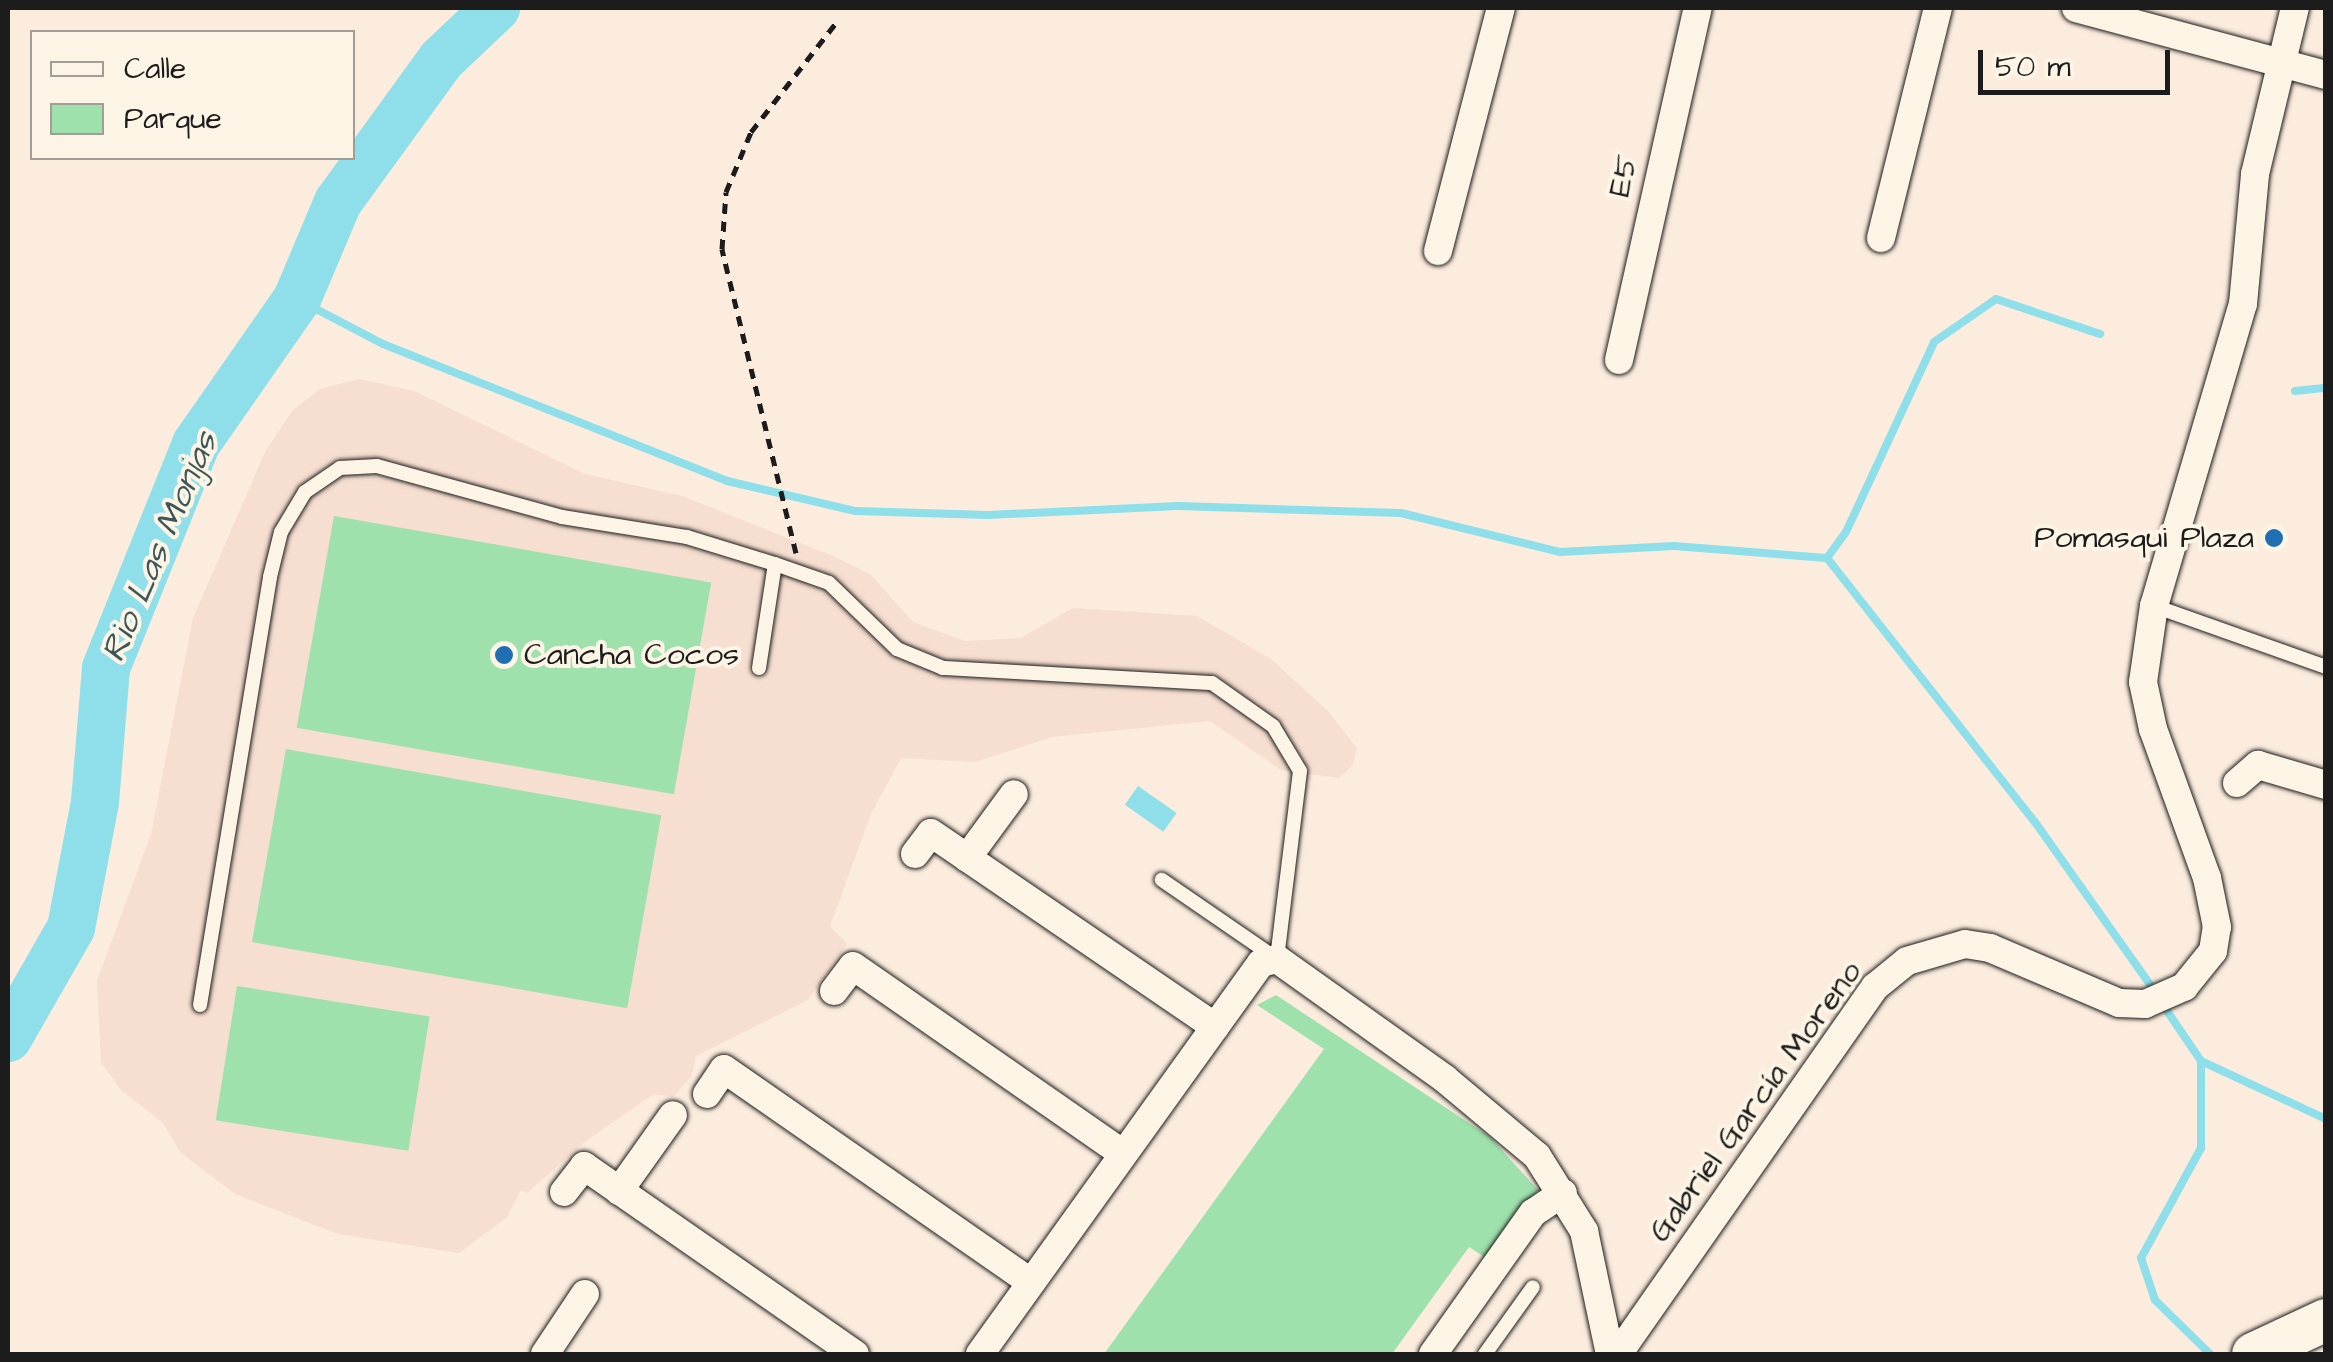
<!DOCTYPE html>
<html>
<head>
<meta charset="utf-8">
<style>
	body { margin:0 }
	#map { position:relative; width:2333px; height:1362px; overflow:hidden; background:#fbecdd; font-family:"Architects Daughter",sans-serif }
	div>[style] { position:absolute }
	.built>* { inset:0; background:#f6ded0 }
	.green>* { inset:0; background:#9ee1ac; transform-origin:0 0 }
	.water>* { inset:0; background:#8edfea; transform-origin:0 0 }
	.stream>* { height:8px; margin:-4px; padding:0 4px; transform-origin:4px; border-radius:4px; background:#8edfea }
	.river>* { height:48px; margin:-24px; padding:0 24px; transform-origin:24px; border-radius:24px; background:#8edfea }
	.path>* { height:5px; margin-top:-2.5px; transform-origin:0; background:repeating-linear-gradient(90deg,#1c1c1c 0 10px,transparent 0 18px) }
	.roads { filter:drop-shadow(0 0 2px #1c1c1c) drop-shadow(0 0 2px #1c1c1c) }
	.service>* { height:14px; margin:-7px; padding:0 7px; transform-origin:7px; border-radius:7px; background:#fcf5e5 }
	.minor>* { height:28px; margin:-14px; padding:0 14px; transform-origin:14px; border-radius:14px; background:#fcf5e5 }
	.primary>* { height:42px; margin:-21px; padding:0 21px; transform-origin:21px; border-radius:21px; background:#fcf5e5 }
	.dots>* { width:28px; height:28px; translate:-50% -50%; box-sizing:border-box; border:5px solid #fcf5e5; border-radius:50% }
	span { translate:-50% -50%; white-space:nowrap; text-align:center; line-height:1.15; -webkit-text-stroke:8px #fcf5e5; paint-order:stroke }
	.street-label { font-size:32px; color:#1c1c1c }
	.poi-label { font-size:32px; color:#1c1c1c }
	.right { translate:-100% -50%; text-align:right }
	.left { translate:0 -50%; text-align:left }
	.water-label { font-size:35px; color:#3e565a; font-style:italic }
	.frame { position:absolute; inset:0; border:10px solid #1c1c1c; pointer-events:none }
	.legend { position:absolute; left:30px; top:30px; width:325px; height:130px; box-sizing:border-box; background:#fcf5e5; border:2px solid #a29e95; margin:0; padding:12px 18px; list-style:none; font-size:30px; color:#1c1c1c }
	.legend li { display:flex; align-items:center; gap:20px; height:50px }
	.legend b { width:50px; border:2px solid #a29e95 }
	.scale { position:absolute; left:1978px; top:50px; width:192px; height:45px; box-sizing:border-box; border:5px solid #1c1c1c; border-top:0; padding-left:12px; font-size:30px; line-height:35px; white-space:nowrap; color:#1c1c1c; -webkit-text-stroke:8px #fcf5e5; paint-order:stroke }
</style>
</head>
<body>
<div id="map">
	<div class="built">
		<div style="clip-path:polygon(359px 379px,414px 391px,585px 474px,682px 496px,833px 556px,870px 574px,913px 622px,965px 641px,1021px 638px,1073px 608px,1197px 616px,1271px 659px,1328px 711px,1357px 748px,1352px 766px,1339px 778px,1281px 770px,1210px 721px,1052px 737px,975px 762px,901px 758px,871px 814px,830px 926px,847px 944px,808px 1000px,696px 1056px,691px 1077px,673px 1097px,654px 1094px,587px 1140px,527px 1193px,521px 1190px,507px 1217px,459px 1253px,338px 1234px,235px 1194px,180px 1152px,163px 1123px,121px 1090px,101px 1062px,97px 981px,151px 834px,193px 618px,266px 450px,293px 410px,320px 389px)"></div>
	</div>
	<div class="green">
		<div style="left:334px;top:516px;width:383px;height:215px;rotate:10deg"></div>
		<div style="left:286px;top:749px;width:381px;height:196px;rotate:10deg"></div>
		<div style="left:237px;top:986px;width:195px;height:136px;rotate:9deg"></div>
		<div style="clip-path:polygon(1276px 995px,1490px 1137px,1538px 1190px,1486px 1258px,1469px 1247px,1392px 1354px,1104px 1354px,1324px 1049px,1257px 1005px)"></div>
	</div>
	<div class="water">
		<div style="left:1138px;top:786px;width:47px;height:23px;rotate:35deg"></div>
	</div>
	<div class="stream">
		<div style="left:297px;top:299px;width:97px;rotate:27.6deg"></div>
		<div style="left:383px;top:344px;width:370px;rotate:21.7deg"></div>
		<div style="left:727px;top:481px;width:131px;rotate:13.2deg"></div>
		<div style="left:855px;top:511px;width:133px;rotate:1.7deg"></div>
		<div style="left:988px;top:515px;width:190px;rotate:-2.7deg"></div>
		<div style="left:1178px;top:506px;width:223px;rotate:1.8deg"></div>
		<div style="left:1401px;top:513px;width:164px;rotate:13.8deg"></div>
		<div style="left:1560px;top:552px;width:114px;rotate:-3deg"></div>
		<div style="left:1674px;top:546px;width:153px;rotate:4.5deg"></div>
		<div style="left:1827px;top:558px;width:32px;rotate:-54deg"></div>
		<div style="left:1846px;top:532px;width:209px;rotate:-65.1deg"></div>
		<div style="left:1934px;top:342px;width:75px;rotate:-34.7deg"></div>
		<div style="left:1996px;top:299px;width:110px;rotate:18.6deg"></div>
		<div style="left:2295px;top:391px;width:31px;rotate:-6deg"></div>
		<div style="left:1827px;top:558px;width:336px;rotate:51.8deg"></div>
		<div style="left:2035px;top:822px;width:209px;rotate:54.7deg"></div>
		<div style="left:2163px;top:1005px;width:68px;rotate:55.8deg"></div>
		<div style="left:2201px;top:1061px;width:87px;rotate:90deg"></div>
		<div style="left:2201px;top:1148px;width:125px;rotate:118.6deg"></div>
		<div style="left:2141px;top:1258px;width:44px;rotate:71.6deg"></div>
		<div style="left:2155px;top:1300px;width:77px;rotate:44.5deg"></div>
		<div style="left:2201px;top:1061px;width:138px;rotate:24.9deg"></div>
	</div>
	<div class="river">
		<div style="left:8px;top:1038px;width:127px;rotate:-60.2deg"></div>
		<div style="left:71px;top:928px;width:128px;rotate:-79.2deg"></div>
		<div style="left:95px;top:802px;width:134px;rotate:-85.3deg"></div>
		<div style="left:106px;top:668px;width:241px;rotate:-68.1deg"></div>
		<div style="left:196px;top:444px;width:177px;rotate:-55.1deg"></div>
		<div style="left:297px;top:299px;width:105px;rotate:-67.1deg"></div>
		<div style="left:338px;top:202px;width:175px;rotate:-54deg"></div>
		<div style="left:441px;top:60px;width:76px;rotate:-43.4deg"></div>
	</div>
	<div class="path">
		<div style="left:796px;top:553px;width:313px;rotate:-103.7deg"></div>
		<div style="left:722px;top:249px;width:57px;rotate:-86deg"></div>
		<div style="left:726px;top:192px;width:65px;rotate:-67.4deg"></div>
		<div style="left:751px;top:132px;width:137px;rotate:-52.1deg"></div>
	</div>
	<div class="roads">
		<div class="service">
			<div style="left:2154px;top:606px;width:182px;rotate:19.5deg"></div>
			<div style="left:759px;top:668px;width:105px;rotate:-81.3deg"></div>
			<div style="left:775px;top:564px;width:57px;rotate:19.4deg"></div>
			<div style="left:829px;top:583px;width:95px;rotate:44.1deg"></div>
			<div style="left:897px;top:649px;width:50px;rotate:22.4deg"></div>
			<div style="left:943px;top:668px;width:269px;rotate:3.2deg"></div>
			<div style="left:1212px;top:683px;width:75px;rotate:35.2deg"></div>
			<div style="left:1273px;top:726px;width:52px;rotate:59deg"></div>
			<div style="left:1300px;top:771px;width:189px;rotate:97deg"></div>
			<div style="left:1277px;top:959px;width:140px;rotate:-145.5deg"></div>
			<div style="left:200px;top:1005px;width:434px;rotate:-80.7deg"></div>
			<div style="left:270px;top:577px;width:46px;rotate:-76.3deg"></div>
			<div style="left:281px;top:532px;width:47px;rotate:-59deg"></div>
			<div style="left:305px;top:492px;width:42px;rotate:-34.4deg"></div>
			<div style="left:340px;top:468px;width:37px;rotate:-3deg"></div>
			<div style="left:377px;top:466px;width:192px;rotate:15.4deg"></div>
			<div style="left:562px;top:517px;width:127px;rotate:9.1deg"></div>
			<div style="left:687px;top:537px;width:92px;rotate:17.1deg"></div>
			<div style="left:1485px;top:1354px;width:82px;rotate:-54.4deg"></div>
		</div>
		<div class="minor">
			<div style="left:2076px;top:8px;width:259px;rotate:15deg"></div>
			<div style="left:1881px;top:238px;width:237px;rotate:-76.1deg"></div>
			<div style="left:1438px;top:251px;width:251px;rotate:-75.5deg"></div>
			<div style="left:1619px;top:360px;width:361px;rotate:-77.4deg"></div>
			<div style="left:2237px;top:783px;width:28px;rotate:-41deg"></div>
			<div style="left:2258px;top:765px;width:71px;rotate:16.4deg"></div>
			<div style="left:915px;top:854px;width:26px;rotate:-53deg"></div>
			<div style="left:931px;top:833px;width:344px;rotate:34.3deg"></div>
			<div style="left:967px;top:858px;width:79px;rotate:-53.7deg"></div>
			<div style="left:834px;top:991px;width:31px;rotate:-53deg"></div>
			<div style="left:853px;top:966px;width:328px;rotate:34.8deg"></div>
			<div style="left:707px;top:1094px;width:30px;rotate:-56deg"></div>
			<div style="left:724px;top:1069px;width:373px;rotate:34.8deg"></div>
			<div style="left:619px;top:1191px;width:93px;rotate:-54.6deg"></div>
			<div style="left:564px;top:1192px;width:33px;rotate:-52deg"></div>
			<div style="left:584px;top:1166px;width:330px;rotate:34.8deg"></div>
			<div style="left:545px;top:1354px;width:72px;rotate:-56.3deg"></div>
			<div style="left:980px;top:1354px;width:481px;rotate:-54.3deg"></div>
			<div style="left:1261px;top:963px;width:16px;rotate:-14deg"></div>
			<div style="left:1277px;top:959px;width:206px;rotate:35.5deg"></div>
			<div style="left:1445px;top:1079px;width:120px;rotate:39.9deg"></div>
			<div style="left:1537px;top:1156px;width:89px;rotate:57.9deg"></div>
			<div style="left:1584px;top:1231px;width:126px;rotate:78.1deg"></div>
			<div style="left:1433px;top:1354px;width:173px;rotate:-54.7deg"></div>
			<div style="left:1533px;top:1213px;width:36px;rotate:-34deg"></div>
			<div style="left:1618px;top:1354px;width:448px;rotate:-55deg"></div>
			<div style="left:1875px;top:987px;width:41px;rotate:-39.1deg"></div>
			<div style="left:1907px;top:961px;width:60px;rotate:-16.3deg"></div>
			<div style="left:1965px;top:944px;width:25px;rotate:9deg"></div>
			<div style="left:1990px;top:948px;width:140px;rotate:23.1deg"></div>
			<div style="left:2119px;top:1003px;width:26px;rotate:2deg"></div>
			<div style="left:2145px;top:1004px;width:43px;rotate:-23.6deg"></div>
			<div style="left:2184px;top:987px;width:46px;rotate:-51.1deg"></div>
			<div style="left:2213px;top:951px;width:24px;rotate:-81deg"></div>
			<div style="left:2217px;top:927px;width:50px;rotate:-101.5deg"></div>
			<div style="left:2207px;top:878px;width:158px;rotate:-109.9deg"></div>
			<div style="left:2153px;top:729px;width:48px;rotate:-102deg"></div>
			<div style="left:2143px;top:682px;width:77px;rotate:-81.8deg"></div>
			<div style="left:2154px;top:606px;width:315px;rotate:-73.6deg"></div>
			<div style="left:2243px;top:304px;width:131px;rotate:-84.7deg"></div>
			<div style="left:2255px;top:174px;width:171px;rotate:-76.5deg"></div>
		</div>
		<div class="primary">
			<div style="left:2253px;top:1354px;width:81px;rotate:-25deg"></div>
		</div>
	</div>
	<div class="dots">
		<div style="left:2274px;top:538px;background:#1f6fb2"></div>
		<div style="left:504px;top:655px;background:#1f6fb2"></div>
	</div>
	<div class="street-label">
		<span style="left:1624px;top:176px;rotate:-77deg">E5</span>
		<span style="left:1756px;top:1102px;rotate:-54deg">Gabriel García Moreno</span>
	</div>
	<div class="poi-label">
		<span class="right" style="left:2254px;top:538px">Pomasqui Plaza</span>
		<span class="left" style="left:524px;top:655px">Cancha Cocos</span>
	</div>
	<div class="water-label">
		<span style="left:160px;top:547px;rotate:-67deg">Rio Las Monjas</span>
	</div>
	<div class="frame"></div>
	<ul class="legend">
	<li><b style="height:12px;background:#fcf5e5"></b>Calle</li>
	<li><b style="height:28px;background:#9ee1ac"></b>Parque</li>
	</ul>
	<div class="scale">50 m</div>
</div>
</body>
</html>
